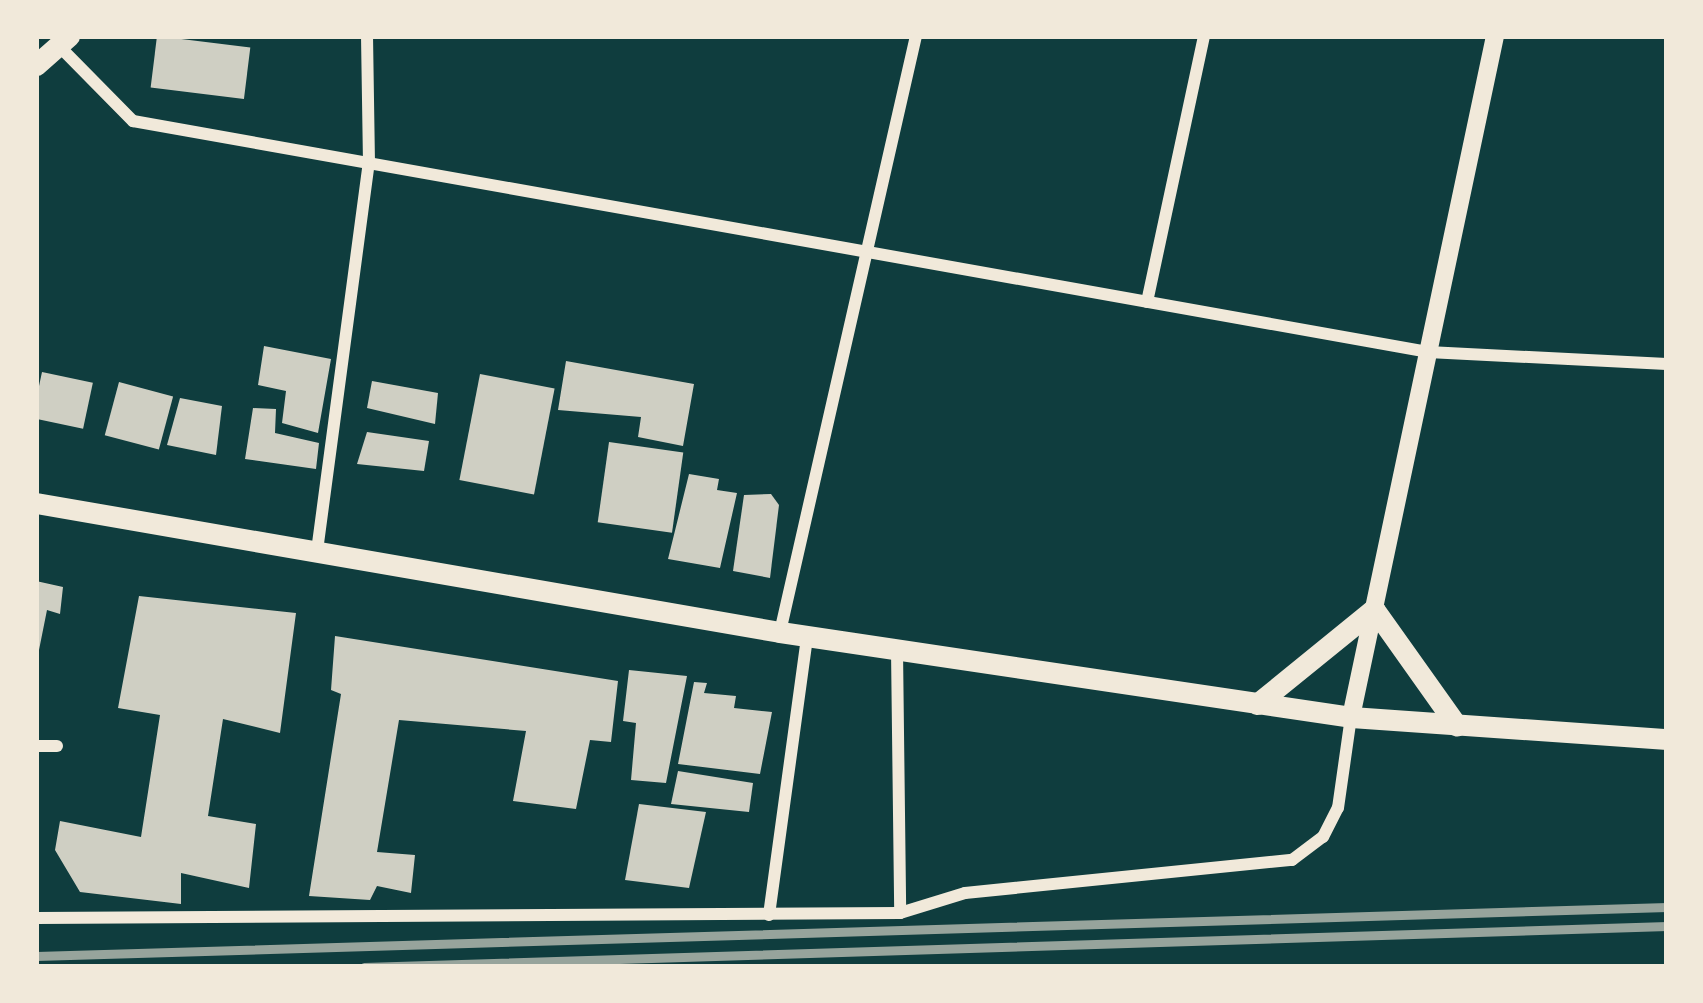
<!DOCTYPE html>
<html>
<head>
<meta charset="utf-8">
<style>
	body { margin:0 }
	#map { position:relative; width:1703px; height:1003px; overflow:hidden; background:#0f3d3e; font-family:Roboto,sans-serif }
	div>[style] { position:absolute }
	.building>* { inset:0; background:#cfcfc3; transform-origin:0 0 }
	.minor>* { height:12px; margin:-6px; padding:0 6px; transform-origin:6px; border-radius:6px; background:#f1e9da }
	.tertiary>* { height:18px; margin:-9px; padding:0 9px; transform-origin:9px; border-radius:9px; background:#f1e9da }
	.secondary>* { height:21px; margin:-10.5px; padding:0 10.5px; transform-origin:10.5px; border-radius:10.5px; background:#f1e9da }
	.rail>* { height:9px; margin:-4.5px; padding:0 4.5px; transform-origin:4.5px; border-radius:4.5px; background:#97a49c }
	span { translate:-50% -50%; white-space:nowrap; text-align:center; line-height:1.15; -webkit-text-stroke:12px #f1e9da; paint-order:stroke }
	.frame { position:absolute; inset:0; border:39px solid #f1e9da; pointer-events:none }
</style>
</head>
<body>
<div id="map">
	<div class="building">
		<div style="left:157px;top:36px;width:94px;height:52px;rotate:7deg"></div>
		<div style="clip-path:polygon(264px 346px,331px 359px,318px 433px,282px 423px,286px 391px,258px 385px)"></div>
		<div style="clip-path:polygon(566px 361px,694px 384px,683px 446px,638px 437px,641px 417px,558px 410px)"></div>
		<div style="left:42px;top:372px;width:52px;height:47px;rotate:12deg"></div>
		<div style="left:480px;top:374px;width:76px;height:108px;rotate:11deg"></div>
		<div style="clip-path:polygon(372px 381px,438px 393px,435px 424px,367px 408px)"></div>
		<div style="left:119px;top:382px;width:56px;height:55px;rotate:15deg"></div>
		<div style="clip-path:polygon(180px 398px,222px 406px,216px 455px,167px 445px)"></div>
		<div style="clip-path:polygon(253px 408px,276px 409px,275px 433px,319px 443px,316px 469px,245px 459px)"></div>
		<div style="clip-path:polygon(367px 432px,429px 441px,424px 471px,357px 464px)"></div>
		<div style="left:609px;top:442px;width:75px;height:81px;rotate:8deg"></div>
		<div style="clip-path:polygon(689px 474px,719px 479px,717px 490px,737px 493px,720px 568px,668px 559px)"></div>
		<div style="clip-path:polygon(771px 494px,779px 505px,770px 578px,733px 571px,744px 495px)"></div>
		<div style="clip-path:polygon(36px 581px,63px 587px,60px 614px,47px 610px,38px 655px)"></div>
		<div style="clip-path:polygon(139px 596px,296px 613px,280px 733px,223px 719px,208px 816px,256px 824px,249px 888px,181px 873px,181px 904px,80px 892px,55px 850px,60px 821px,141px 837px,160px 715px,118px 708px)"></div>
		<div style="clip-path:polygon(335px 636px,618px 681px,611px 742px,590px 740px,576px 809px,513px 801px,526px 731px,399px 720px,377px 852px,415px 855px,411px 893px,377px 886px,370px 900px,309px 896px,341px 694px,331px 690px)"></div>
		<div style="clip-path:polygon(629px 670px,687px 676px,666px 783px,631px 780px,636px 723px,623px 721px)"></div>
		<div style="clip-path:polygon(694px 682px,707px 683px,704px 693px,736px 696px,734px 708px,772px 712px,760px 774px,678px 764px)"></div>
		<div style="clip-path:polygon(678px 771px,753px 783px,749px 812px,671px 804px)"></div>
		<div style="clip-path:polygon(639px 804px,706px 812px,689px 888px,625px 880px)"></div>
	</div>
	<div class="minor">
		<div style="left:58px;top:45px;width:107px;rotate:45.4deg"></div>
		<div style="left:133px;top:121px;width:1315px;rotate:10.11deg"></div>
		<div style="left:1428px;top:352px;width:239px;rotate:2.9deg"></div>
		<div style="left:1147px;top:302px;width:272px;rotate:-77.9deg"></div>
		<div style="left:317px;top:551px;width:391px;rotate:-82.4deg"></div>
		<div style="left:369px;top:163px;width:127px;rotate:-90.9deg"></div>
		<div style="left:780px;top:632px;width:611px;rotate:-77.15deg"></div>
		<div style="left:897px;top:650px;width:263px;rotate:89.3deg"></div>
		<div style="left:36px;top:746px;width:21px"></div>
		<div style="left:769px;top:915px;width:282px;rotate:-82.2deg"></div>
		<div style="left:36px;top:918px;width:864px;rotate:-0.33deg"></div>
		<div style="left:900px;top:913px;width:68px;rotate:-17.1deg"></div>
		<div style="left:965px;top:893px;width:329px;rotate:-5.8deg"></div>
		<div style="left:1292px;top:860px;width:39px;rotate:-37deg"></div>
		<div style="left:1323px;top:837px;width:33px;rotate:-63deg"></div>
		<div style="left:1338px;top:808px;width:92px;rotate:-81.9deg"></div>
	</div>
	<div class="tertiary">
		<div style="left:1351px;top:717px;width:696px;rotate:-78.06deg"></div>
	</div>
	<div class="secondary">
		<div style="left:36px;top:65px;width:44px;rotate:-41.3deg"></div>
		<div style="left:36px;top:503px;width:755px;rotate:9.84deg"></div>
		<div style="left:780px;top:632px;width:577px;rotate:8.47deg"></div>
		<div style="left:1351px;top:717px;width:317px;rotate:4deg"></div>
		<div style="left:1257px;top:704px;width:151px;rotate:-39.1deg"></div>
		<div style="left:1374px;top:609px;width:143px;rotate:54.6deg"></div>
	</div>
	<div class="rail">
		<div style="left:36px;top:956px;width:1632px;rotate:-1.72deg"></div>
		<div style="left:364px;top:967px;width:1304px;rotate:-1.8deg"></div>
	</div>
	<div class="frame"></div>
</div>
</body>
</html>
